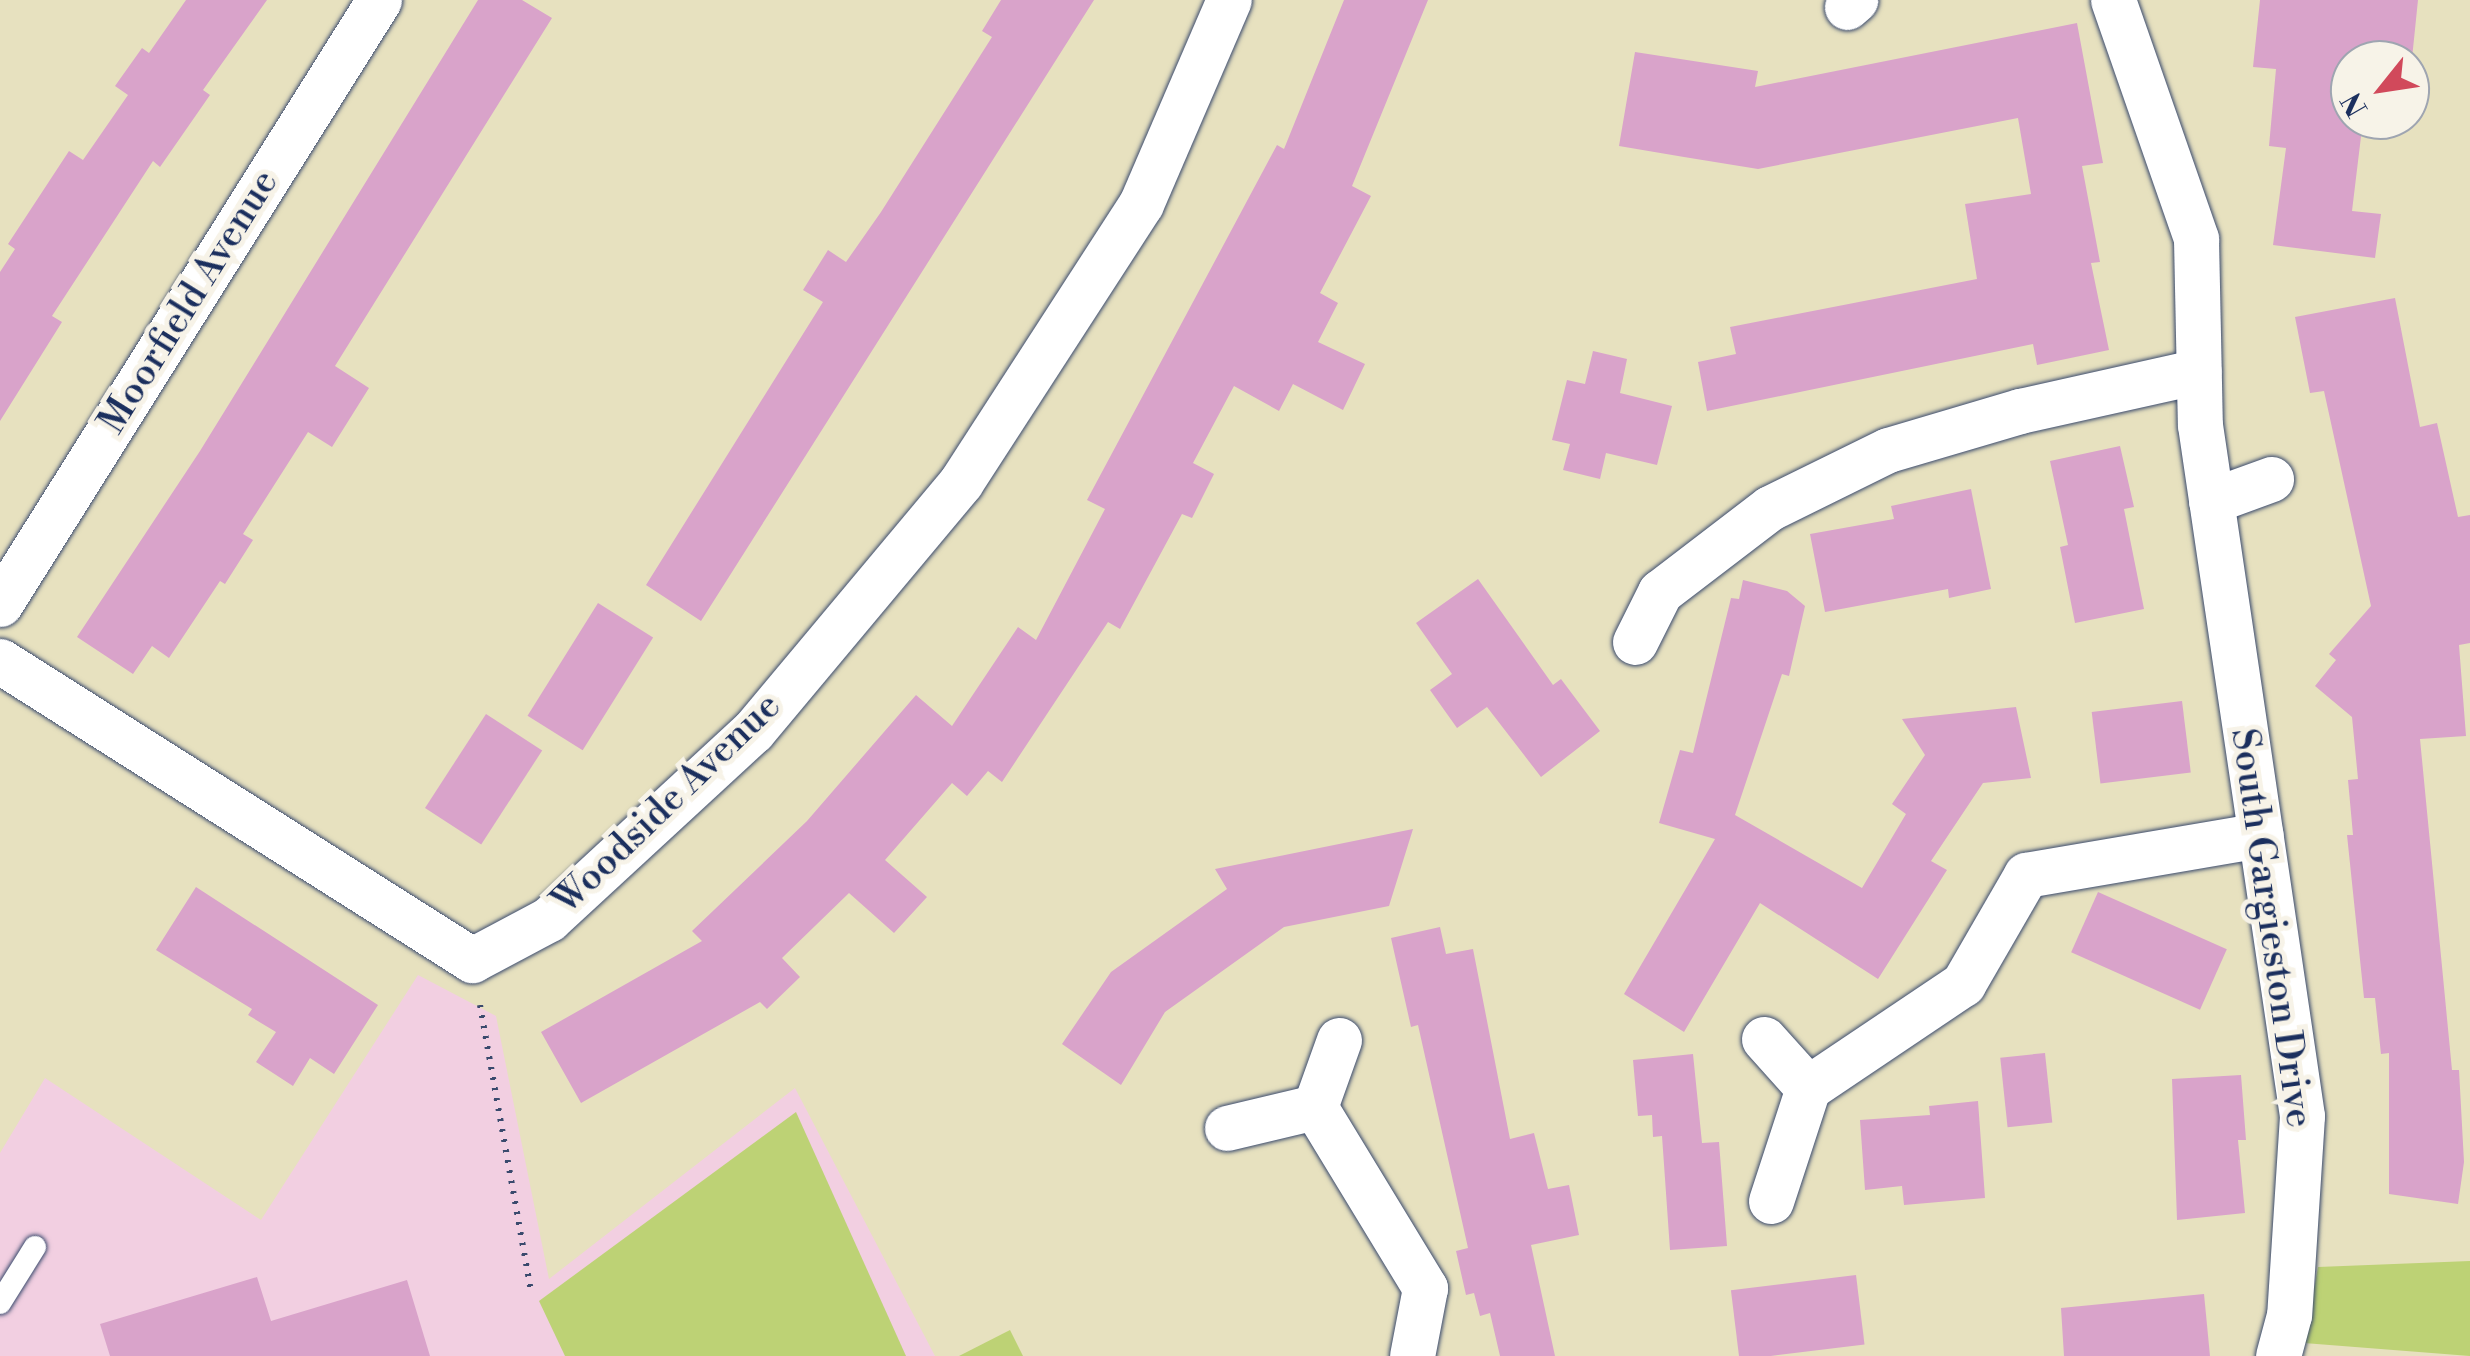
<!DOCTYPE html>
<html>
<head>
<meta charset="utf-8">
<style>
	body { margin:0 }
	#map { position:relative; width:2470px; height:1356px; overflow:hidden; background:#e7e1bf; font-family:"Libre Bodoni",serif }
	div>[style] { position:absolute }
	.built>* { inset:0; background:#f2cfe1 }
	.green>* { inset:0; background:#bdd275 }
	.building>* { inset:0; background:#d9a3ca; transform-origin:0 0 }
	.path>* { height:6px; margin-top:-3px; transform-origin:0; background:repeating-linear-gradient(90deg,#3a4a6d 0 2.5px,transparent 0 10.5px) }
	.roads { filter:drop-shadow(0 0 2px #3a4a6d) drop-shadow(0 0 2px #3a4a6d) }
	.service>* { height:22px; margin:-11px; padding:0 11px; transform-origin:11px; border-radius:11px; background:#fff }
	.minor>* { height:45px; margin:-22.5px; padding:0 22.5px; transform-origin:22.5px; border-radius:22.5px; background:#fff }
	span { translate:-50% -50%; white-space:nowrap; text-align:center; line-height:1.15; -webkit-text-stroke:10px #f7f3e8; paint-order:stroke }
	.street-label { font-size:38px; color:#1b2f5e }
	.north { position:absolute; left:2330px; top:40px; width:100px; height:100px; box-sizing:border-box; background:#f7f3e8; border:2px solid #9fa5b1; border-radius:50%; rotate:240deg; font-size:28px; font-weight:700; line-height:40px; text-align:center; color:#1b2f5e }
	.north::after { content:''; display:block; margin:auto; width:35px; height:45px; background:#d1495b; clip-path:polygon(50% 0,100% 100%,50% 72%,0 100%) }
</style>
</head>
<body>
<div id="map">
	<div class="built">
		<div style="clip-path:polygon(418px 975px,496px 1016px,549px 1279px,795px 1088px,935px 1356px,0 1356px,0 1153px,45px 1078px,261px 1220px)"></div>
	</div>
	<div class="green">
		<div style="clip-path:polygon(796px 1112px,906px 1356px,565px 1356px,539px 1301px)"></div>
		<div style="clip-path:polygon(2470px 1261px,2470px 1356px,2304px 1343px,2318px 1267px)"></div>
		<div style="clip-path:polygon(1010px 1330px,1023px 1356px,959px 1356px)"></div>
	</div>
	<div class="building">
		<div style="clip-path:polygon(186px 0,267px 0,203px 90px,210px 95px,160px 167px,153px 161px,52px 316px,62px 322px,0 421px,0 272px,15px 249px,8px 244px,69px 151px,83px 160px,128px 95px,115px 86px,142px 48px,149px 53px)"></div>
		<div style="clip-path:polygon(478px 0,522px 0,552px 18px,335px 366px,369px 388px,332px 447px,308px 432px,243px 534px,253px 540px,225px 584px,220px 581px,169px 658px,152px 646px,133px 674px,77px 637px,200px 451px)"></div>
		<div style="clip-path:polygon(1001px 0,1094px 0,701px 621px,646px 585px,823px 302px,803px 290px,828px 250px,846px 262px,881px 212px,992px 37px,982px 31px)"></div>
		<div style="clip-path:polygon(1344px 0,1428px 0,1352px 186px,1371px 196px,1320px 293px,1338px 303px,1318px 342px,1365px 364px,1343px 410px,1293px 384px,1279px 411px,1234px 386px,1193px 463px,1214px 474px,1192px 518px,1182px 514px,1120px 629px,1108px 622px,1002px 782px,988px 771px,967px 796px,952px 783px,885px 860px,927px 897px,894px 933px,849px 893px,782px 958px,800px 977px,767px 1009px,760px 1002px,581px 1103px,541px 1032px,702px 941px,692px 931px,807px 821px,916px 695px,952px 726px,1018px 627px,1036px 640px,1105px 509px,1087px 500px,1277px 145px,1284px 149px)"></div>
		<div style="clip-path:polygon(2260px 0,2418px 0,2410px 78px,2410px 60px,2350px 60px,2350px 120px,2363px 120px,2352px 211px,2381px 214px,2375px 258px,2273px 245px,2286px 148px,2269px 146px,2276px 69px,2253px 67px)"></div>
		<div style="clip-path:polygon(2077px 23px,2103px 163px,2082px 166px,2100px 262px,2091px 263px,2109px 350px,2037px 365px,2033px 344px,1707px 411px,1698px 362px,1736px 354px,1730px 327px,1977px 279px,1965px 204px,2031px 194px,2018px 118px,1758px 169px,1684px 157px,1619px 146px,1635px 52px,1758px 71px,1755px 87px)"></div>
		<div style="clip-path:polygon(2395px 298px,2420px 427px,2437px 423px,2458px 517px,2470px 515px,2470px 643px,2459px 645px,2466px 736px,2420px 739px,2452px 1070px,2459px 1070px,2464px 1162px,2458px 1204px,2389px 1194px,2389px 1053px,2381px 1054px,2375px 998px,2364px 998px,2347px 835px,2353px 835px,2348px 780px,2358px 779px,2352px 717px,2315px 686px,2336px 660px,2329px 654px,2371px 606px,2324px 391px,2310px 393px,2295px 317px)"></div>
		<div style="clip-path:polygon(1593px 351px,1627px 359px,1620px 393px,1672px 406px,1657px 465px,1606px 453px,1600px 479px,1563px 470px,1570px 444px,1552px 440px,1567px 380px,1585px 384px)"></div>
		<div style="clip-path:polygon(2120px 446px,2134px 507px,2124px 509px,2144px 609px,2075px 623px,2060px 547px,2068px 545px,2050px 461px)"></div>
		<div style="clip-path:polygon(1971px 489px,1991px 589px,1949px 598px,1948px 589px,1825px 612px,1810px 534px,1894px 519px,1891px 506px)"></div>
		<div style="clip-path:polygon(1478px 579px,1553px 685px,1561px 679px,1600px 731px,1541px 777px,1487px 707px,1457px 728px,1430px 690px,1452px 674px,1416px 623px)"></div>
		<div style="clip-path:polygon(1743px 580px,1787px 591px,1805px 606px,1789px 676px,1782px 674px,1735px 815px,1862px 888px,1906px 814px,1892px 804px,1925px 755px,1902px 719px,2016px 707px,2031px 778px,1983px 783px,1931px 861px,1947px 870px,1878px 979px,1760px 903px,1684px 1032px,1624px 994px,1715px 839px,1659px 823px,1680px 750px,1693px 753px,1731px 598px,1739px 599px)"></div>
		<div style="left:598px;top:603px;width:65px;height:133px;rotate:32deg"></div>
		<div style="left:2182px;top:701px;width:72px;height:91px;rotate:83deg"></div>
		<div style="left:486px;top:714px;width:67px;height:112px;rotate:33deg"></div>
		<div style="clip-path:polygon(1413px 829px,1389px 906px,1284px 927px,1165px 1012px,1121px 1085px,1062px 1044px,1111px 972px,1227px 889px,1215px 869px)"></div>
		<div style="clip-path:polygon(196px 887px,378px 1005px,334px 1074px,310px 1058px,293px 1086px,256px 1062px,276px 1032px,248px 1015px,252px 1009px,156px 950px)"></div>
		<div style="left:2098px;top:892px;width:141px;height:66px;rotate:24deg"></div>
		<div style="clip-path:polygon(1440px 927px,1446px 954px,1473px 949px,1510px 1139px,1534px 1133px,1548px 1189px,1569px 1185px,1579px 1235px,1531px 1245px,1555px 1356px,1500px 1356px,1490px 1313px,1480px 1316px,1474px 1293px,1466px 1295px,1456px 1251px,1468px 1248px,1418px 1025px,1411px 1027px,1391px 938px)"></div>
		<div style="left:2045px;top:1053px;width:70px;height:45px;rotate:84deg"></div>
		<div style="clip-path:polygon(1693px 1054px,1702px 1143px,1719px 1142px,1727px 1246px,1670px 1250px,1662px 1136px,1653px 1137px,1652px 1115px,1638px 1116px,1633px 1060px)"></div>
		<div style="clip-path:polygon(2241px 1075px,2246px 1140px,2238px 1140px,2245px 1213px,2177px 1220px,2172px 1079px)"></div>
		<div style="clip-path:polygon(1978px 1101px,1985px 1198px,1904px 1205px,1902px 1186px,1865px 1190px,1860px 1120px,1930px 1115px,1929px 1106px)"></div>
		<div style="left:1856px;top:1275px;width:70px;height:126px;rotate:83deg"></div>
		<div style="clip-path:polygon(257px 1277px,271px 1321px,407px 1280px,430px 1356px,110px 1356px,100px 1324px)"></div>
		<div style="clip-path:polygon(2204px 1294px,2210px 1356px,2064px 1356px,2061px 1308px)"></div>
	</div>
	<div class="path">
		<div style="left:480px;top:1005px;width:291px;rotate:79.9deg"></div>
	</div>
	<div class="roads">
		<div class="service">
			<div style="left:0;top:1303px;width:66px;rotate:-58deg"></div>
		</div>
		<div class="minor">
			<div style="left:2113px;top:0;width:253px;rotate:70.8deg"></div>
			<div style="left:2196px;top:239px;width:186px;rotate:88.8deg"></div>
			<div style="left:2200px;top:425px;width:698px;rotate:81.6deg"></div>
			<div style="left:2302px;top:1116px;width:199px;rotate:93.7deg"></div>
			<div style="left:2289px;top:1315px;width:42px;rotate:105deg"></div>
			<div style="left:1847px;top:7px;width:11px;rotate:-41deg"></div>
			<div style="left:2211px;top:501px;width:64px;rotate:-20.1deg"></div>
			<div style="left:0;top:604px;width:713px;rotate:-57.89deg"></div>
			<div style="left:1635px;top:642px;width:56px;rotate:-63.4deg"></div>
			<div style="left:1660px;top:592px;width:138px;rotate:-37.4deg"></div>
			<div style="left:1770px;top:508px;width:131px;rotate:-26.2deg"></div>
			<div style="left:1888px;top:450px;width:138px;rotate:-16.5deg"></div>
			<div style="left:2020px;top:411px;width:183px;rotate:-12.6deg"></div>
			<div style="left:0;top:661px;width:559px;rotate:32.35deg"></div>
			<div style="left:472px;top:960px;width:87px;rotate:-28deg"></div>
			<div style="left:549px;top:919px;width:277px;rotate:-42.7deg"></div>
			<div style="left:753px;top:731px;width:324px;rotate:-50.1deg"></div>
			<div style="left:961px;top:482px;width:331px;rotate:-57.1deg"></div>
			<div style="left:1141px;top:204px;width:222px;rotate:-66.7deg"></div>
			<div style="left:1764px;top:1039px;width:66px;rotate:48.1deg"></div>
			<div style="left:1339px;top:1040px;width:71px;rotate:109.7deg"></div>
			<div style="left:1315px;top:1107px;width:212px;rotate:58.7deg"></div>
			<div style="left:1425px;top:1288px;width:69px;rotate:100.8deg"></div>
			<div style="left:1227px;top:1128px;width:90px;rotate:-13.4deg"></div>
			<div style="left:1771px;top:1201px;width:119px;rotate:-71.9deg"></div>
			<div style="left:1808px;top:1088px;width:187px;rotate:-33.9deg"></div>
			<div style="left:1963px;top:984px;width:126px;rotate:-60deg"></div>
			<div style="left:2026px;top:875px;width:238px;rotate:-9.7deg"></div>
		</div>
	</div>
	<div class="street-label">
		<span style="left:189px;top:302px;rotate:-58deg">Moorfield Avenue</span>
		<span style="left:667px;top:804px;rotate:-44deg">Woodside Avenue</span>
		<span style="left:2271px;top:928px;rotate:82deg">South Gargieston Drive</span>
	</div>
	<div class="north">N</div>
</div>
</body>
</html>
